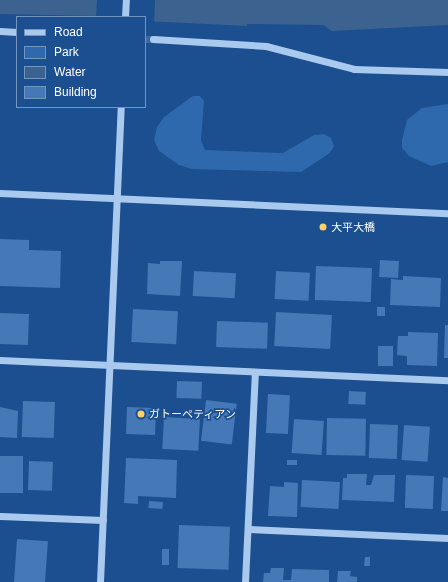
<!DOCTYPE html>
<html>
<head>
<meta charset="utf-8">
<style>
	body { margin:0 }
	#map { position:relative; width:448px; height:582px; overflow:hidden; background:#1b4f8f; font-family:Helvetica,"Noto Sans JP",sans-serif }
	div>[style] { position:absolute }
	.green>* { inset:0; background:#2e69ad }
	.water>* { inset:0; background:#3c6290 }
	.pier>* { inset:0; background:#1b4f8f }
	.building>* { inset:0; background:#4478b7; transform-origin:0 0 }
	.minor-tunnel>* { height:7px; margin-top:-3.5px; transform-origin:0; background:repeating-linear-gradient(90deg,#3d69a0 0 7px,transparent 0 10.5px) }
	.minor>* { height:7px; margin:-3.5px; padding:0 3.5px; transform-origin:3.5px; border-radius:3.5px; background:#a9c9ee }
	.dots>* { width:11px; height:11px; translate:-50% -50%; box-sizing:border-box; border:2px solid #1b4f8f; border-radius:50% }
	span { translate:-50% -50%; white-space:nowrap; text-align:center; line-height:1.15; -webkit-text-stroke:3.5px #1b4f8f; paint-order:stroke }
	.poi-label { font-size:11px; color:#fff }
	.left { translate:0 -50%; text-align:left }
	.legend { position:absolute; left:16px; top:16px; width:130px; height:92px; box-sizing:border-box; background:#1b4f8f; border:1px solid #7695bc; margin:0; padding:5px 7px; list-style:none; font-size:12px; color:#fff }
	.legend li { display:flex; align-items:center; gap:8px; height:20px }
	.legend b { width:20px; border:1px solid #7695bc }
</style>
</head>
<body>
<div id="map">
	<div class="green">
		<div style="clip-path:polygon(193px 96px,200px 96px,204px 101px,201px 140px,205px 150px,283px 153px,314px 135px,324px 134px,331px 138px,334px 146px,330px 153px,301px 172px,192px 169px,179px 165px,159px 151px,154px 140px,157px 127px,164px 117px)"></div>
		<div style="clip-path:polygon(448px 104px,448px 162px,431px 166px,409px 156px,402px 148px,402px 140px,407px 120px,422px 108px)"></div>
	</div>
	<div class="water">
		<div style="clip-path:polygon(0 0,448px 0,448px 25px,332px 31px,323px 25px,247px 24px,247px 26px,145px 21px,145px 17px,0 14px)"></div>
	</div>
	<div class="pier">
		<div style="clip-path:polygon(97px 0,155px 0,154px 24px,145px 23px,145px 17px,96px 17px)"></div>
	</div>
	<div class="building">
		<div style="clip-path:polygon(0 239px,29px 240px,29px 250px,61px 251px,60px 288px,0 286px)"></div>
		<div style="left:380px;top:260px;width:19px;height:17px;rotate:3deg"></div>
		<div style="clip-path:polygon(160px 261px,182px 261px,180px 296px,147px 294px,148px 263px,160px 264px)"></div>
		<div style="left:316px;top:266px;width:56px;height:34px;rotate:2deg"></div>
		<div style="left:194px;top:271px;width:42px;height:25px;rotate:3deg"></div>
		<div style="left:276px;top:271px;width:34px;height:28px;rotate:3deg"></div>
		<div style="clip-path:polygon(403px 276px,441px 278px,440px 307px,390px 305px,391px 279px,403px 280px)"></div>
		<div style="left:377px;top:307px;width:8px;height:9px"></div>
		<div style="left:133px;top:309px;width:45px;height:33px;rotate:3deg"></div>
		<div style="left:276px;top:312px;width:56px;height:34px;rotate:3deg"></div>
		<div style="left:0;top:313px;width:29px;height:31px;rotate:2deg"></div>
		<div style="left:217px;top:321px;width:51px;height:26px;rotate:2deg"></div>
		<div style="clip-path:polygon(445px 325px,448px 325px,448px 358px,444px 358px)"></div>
		<div style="clip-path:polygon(408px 332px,438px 333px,437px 366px,407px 365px,407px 356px,397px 355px,398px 336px,408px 336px)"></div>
		<div style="left:378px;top:346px;width:15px;height:20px"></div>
		<div style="left:177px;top:381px;width:25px;height:17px;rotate:2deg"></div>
		<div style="left:349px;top:391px;width:17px;height:13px;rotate:3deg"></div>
		<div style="left:268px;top:394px;width:22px;height:39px;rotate:3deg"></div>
		<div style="left:206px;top:400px;width:31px;height:41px;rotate:7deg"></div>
		<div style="left:23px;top:401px;width:32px;height:36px;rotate:2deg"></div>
		<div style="clip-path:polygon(0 407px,18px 411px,17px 438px,0 437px)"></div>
		<div style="left:127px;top:407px;width:29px;height:27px;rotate:2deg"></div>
		<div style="left:164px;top:417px;width:36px;height:32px;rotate:3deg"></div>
		<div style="left:327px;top:418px;width:39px;height:37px;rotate:1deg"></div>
		<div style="left:294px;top:419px;width:30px;height:34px;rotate:4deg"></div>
		<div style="left:370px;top:424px;width:28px;height:34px;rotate:2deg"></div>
		<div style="left:404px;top:425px;width:26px;height:35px;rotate:4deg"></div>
		<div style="left:0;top:456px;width:23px;height:37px"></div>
		<div style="clip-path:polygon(126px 458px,177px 460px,176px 498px,138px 496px,138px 504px,124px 503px)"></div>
		<div style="left:287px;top:460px;width:10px;height:5px"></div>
		<div style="left:29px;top:461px;width:24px;height:29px;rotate:2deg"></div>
		<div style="clip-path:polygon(347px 474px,367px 474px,366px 485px,371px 485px,374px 475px,395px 475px,394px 502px,342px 500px,343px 478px,347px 478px)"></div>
		<div style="left:406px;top:475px;width:28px;height:33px;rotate:2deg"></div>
		<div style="clip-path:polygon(443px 477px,448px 478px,448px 511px,441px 511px)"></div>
		<div style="left:302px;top:480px;width:38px;height:27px;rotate:3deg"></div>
		<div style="clip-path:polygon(284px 482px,298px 483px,297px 517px,268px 516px,270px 486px,284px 487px)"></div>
		<div style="left:149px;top:501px;width:14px;height:7px;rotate:4deg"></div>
		<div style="left:179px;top:525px;width:51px;height:43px;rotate:2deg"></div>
		<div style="left:17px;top:539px;width:31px;height:43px;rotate:4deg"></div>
		<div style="left:162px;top:549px;width:7px;height:16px"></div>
		<div style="clip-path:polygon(365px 557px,370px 557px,370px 566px,364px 566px)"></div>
		<div style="clip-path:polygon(271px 568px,284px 568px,283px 580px,291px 580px,292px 569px,329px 570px,329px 582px,263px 582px,264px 573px,270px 573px)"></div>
		<div style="clip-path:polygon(338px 571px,351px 571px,350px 576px,357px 577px,357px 582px,337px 582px)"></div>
	</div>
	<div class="minor-tunnel">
		<div style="left:145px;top:39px;width:8px"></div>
	</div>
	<div class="minor">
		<div style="left:125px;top:17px;width:17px;rotate:-87deg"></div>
		<div style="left:0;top:31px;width:17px;rotate:3deg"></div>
		<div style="left:153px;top:39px;width:113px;rotate:3.5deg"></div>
		<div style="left:266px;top:46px;width:91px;rotate:14.6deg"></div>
		<div style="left:354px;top:69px;width:94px;rotate:1.8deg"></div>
		<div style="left:0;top:193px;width:448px;rotate:2.6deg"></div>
		<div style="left:0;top:360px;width:448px;rotate:2.6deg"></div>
		<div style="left:0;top:516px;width:103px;rotate:2.2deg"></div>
		<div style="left:248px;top:529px;width:200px;rotate:2.6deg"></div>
		<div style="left:100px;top:582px;width:475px;rotate:-87.5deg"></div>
		<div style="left:245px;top:582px;width:210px;rotate:-87.3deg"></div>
	</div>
	<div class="dots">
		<div style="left:323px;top:227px;background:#ffd166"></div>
		<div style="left:141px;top:414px;background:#ffd166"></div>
	</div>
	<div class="poi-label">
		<span class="left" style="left:331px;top:227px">大平大橋</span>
		<span class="left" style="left:149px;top:414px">ガトーペティアン</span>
	</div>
	<ul class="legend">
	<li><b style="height:5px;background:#a9c9ee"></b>Road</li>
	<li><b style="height:11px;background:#2e69ad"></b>Park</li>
	<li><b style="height:11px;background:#3c6290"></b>Water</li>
	<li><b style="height:11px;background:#4478b7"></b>Building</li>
	</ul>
</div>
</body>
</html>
